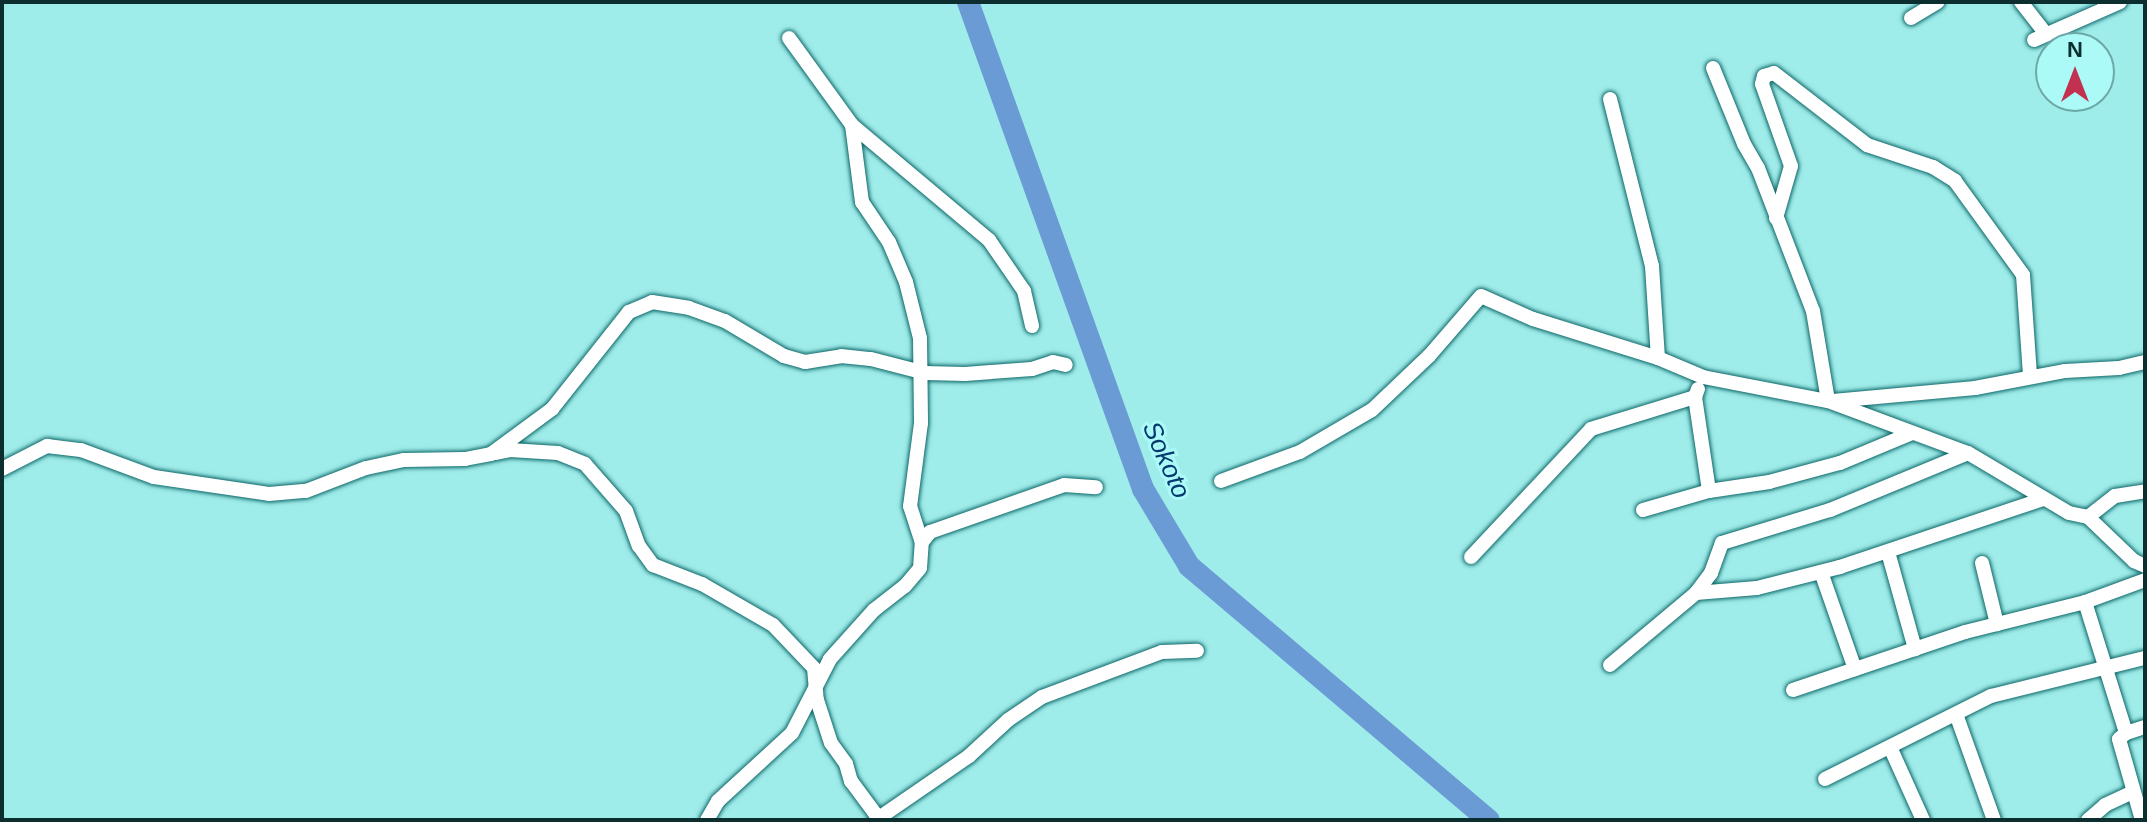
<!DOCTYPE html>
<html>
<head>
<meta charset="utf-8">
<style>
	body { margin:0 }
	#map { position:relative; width:2147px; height:822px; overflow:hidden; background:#9fedeb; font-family:Helvetica,sans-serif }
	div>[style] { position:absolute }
	.river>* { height:22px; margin:-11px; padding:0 11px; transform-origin:11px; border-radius:11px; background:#6b9bd4 }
	.roads { filter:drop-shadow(0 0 2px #0d6767) drop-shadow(0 0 2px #0d6767) }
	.street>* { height:14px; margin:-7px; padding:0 7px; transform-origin:7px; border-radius:7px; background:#fff }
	span { translate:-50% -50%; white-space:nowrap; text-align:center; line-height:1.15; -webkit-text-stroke:6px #acfaf8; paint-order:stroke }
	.water-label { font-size:26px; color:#06396e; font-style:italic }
	.frame { position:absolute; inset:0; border:4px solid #0c2e2e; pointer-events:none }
	.north { position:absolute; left:2035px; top:32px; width:80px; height:80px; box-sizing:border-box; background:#acfaf8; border:2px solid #6ca8a7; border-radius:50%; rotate:0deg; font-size:22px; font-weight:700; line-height:32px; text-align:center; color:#0c2e2e }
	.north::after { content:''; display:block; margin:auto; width:28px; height:36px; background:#c2314f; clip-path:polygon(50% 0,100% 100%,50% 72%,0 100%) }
</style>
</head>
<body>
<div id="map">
	<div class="river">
		<div style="left:968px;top:2px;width:517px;rotate:70.23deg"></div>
		<div style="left:1143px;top:489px;width:90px;rotate:59.1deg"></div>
		<div style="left:1189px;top:566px;width:393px;rotate:40.3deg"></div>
	</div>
	<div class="roads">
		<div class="street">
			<div style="left:2021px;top:2px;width:39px;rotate:52deg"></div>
			<div style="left:1911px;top:18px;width:31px;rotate:-31deg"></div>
			<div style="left:789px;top:38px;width:107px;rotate:54.1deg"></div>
			<div style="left:852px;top:125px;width:179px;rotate:40deg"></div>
			<div style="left:989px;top:240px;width:62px;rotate:55.5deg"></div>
			<div style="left:1024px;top:291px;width:36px;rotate:77deg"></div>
			<div style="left:2034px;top:40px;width:94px;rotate:-23.8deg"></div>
			<div style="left:1713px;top:68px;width:82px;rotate:67.8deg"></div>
			<div style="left:1744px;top:144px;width:28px;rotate:60deg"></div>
			<div style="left:1758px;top:168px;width:153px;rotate:69deg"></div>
			<div style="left:1813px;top:311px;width:91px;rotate:80.5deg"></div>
			<div style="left:1610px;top:99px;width:172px;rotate:75.9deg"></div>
			<div style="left:1652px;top:266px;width:92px;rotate:86.3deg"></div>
			<div style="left:852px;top:125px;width:78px;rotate:82.6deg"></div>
			<div style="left:862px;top:202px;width:48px;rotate:56deg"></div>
			<div style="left:889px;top:242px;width:43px;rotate:67deg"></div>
			<div style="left:906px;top:282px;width:58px;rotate:76deg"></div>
			<div style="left:920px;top:338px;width:85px;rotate:89.3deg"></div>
			<div style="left:921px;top:423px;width:84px;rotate:97.5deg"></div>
			<div style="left:910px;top:506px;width:38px;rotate:72deg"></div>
			<div style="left:1776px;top:218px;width:54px;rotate:-73.9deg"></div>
			<div style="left:1791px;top:166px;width:87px;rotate:-109.5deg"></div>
			<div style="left:1762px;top:84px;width:8px;rotate:-76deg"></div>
			<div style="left:1764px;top:76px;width:10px;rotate:-17deg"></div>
			<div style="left:1774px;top:73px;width:118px;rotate:37.7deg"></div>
			<div style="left:1867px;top:145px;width:70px;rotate:18.4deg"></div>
			<div style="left:1933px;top:167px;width:26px;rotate:32deg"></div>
			<div style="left:1955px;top:181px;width:116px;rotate:54.1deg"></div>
			<div style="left:2023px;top:275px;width:101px;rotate:86deg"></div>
			<div style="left:1698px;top:389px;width:9px;rotate:111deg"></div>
			<div style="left:1695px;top:397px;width:95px;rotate:81.5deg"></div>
			<div style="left:1833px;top:401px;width:143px;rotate:-5.2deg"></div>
			<div style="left:1975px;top:388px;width:92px;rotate:-10.7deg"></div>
			<div style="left:2065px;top:371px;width:54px;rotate:-3.2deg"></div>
			<div style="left:2119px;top:368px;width:27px;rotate:-13deg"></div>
			<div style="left:496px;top:453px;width:14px;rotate:-12deg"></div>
			<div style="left:510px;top:450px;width:48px;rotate:3.6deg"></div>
			<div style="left:558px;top:453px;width:29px;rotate:22deg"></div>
			<div style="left:585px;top:464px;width:62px;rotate:48.9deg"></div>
			<div style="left:626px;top:511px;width:37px;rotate:70deg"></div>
			<div style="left:639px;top:546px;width:24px;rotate:54deg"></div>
			<div style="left:653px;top:565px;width:53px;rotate:21.2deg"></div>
			<div style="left:702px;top:584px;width:82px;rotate:30deg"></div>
			<div style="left:773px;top:625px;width:59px;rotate:46.4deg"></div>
			<div style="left:814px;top:668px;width:32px;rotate:85deg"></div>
			<div style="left:817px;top:700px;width:45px;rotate:72deg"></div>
			<div style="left:831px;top:743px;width:26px;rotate:54deg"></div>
			<div style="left:846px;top:764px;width:18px;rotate:74deg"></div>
			<div style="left:851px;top:781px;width:49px;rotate:53.4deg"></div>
			<div style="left:2px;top:469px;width:51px;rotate:-27.1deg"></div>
			<div style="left:47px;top:446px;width:34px;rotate:7deg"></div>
			<div style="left:81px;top:450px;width:78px;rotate:20.3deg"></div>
			<div style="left:154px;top:477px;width:116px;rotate:8.4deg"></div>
			<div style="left:269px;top:494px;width:37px;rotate:-5deg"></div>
			<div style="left:306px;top:491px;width:64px;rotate:-21deg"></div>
			<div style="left:366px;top:468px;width:39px;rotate:-12deg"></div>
			<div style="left:404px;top:460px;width:61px;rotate:-0.9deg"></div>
			<div style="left:465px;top:459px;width:26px;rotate:-11deg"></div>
			<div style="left:491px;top:454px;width:76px;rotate:-36.4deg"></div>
			<div style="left:552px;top:409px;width:124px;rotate:-51.6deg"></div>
			<div style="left:629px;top:312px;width:25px;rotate:-23deg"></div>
			<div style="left:652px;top:302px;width:37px;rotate:9deg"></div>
			<div style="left:689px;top:308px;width:38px;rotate:20deg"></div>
			<div style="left:725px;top:321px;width:69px;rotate:30.7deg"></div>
			<div style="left:784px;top:356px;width:22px;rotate:16deg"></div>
			<div style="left:805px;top:362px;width:36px;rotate:-9deg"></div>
			<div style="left:841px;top:356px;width:30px;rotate:6deg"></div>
			<div style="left:871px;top:359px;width:56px;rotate:14.5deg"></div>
			<div style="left:925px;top:373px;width:40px;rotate:1.4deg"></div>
			<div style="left:965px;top:374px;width:67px;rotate:-4.3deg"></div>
			<div style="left:1032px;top:369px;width:22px;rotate:-18deg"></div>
			<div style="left:1053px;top:362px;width:13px;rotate:13deg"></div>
			<div style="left:1221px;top:481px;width:84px;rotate:-20.2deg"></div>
			<div style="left:1300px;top:452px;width:83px;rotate:-30.3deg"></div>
			<div style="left:1372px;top:410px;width:79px;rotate:-43.5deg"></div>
			<div style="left:1429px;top:356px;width:79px;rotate:-49.1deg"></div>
			<div style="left:1481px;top:296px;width:57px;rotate:23.9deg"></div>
			<div style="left:1533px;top:319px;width:131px;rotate:17.3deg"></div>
			<div style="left:1658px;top:358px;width:49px;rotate:22.9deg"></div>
			<div style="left:1703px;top:377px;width:127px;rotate:10.9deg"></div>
			<div style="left:1828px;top:401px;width:149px;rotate:20.4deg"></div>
			<div style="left:1968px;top:453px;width:117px;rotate:30.7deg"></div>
			<div style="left:2069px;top:513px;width:19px;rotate:12deg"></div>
			<div style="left:2088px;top:517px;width:64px;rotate:43.7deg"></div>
			<div style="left:2134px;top:561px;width:12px;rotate:24deg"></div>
			<div style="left:1643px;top:510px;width:69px;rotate:-16.1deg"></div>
			<div style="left:1709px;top:491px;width:61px;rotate:-8.5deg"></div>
			<div style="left:1769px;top:482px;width:73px;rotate:-15deg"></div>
			<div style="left:1840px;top:463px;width:78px;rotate:-22.6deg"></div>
			<div style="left:2088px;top:517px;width:34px;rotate:-38deg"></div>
			<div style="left:2115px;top:496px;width:30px;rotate:-9deg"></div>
			<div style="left:1888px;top:552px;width:101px;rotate:74.4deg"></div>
			<div style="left:1471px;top:557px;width:175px;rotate:-46.8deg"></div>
			<div style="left:1591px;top:429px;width:109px;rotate:-17.1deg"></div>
			<div style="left:1982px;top:563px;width:63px;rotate:76.2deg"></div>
			<div style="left:1821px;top:572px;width:103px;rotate:70.7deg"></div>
			<div style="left:1696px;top:593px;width:61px;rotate:-4.7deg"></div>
			<div style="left:1757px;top:588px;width:86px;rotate:-14.2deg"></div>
			<div style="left:1840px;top:567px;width:214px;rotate:-18.5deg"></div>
			<div style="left:2085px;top:602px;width:137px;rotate:72.6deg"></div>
			<div style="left:1610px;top:665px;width:112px;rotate:-39.9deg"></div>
			<div style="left:1696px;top:593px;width:25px;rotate:-53deg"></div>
			<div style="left:1711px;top:573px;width:32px;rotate:-70deg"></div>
			<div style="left:1722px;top:543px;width:113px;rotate:-17deg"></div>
			<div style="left:1830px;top:510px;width:149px;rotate:-22.4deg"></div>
			<div style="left:1793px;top:690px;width:182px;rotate:-18.6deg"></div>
			<div style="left:1965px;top:632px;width:124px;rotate:-14deg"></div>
			<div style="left:2085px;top:602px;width:64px;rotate:-20.1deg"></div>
			<div style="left:1956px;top:714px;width:113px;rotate:70.3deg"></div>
			<div style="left:1890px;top:747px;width:80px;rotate:65.7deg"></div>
			<div style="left:1825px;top:779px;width:186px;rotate:-26.6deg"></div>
			<div style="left:1991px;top:696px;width:159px;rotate:-13.9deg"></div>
			<div style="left:707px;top:820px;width:22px;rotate:-60deg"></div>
			<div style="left:718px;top:801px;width:100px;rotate:-42.6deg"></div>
			<div style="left:792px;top:733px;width:83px;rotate:-62.8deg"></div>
			<div style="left:830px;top:659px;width:66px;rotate:-48.1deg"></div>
			<div style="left:874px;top:610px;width:39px;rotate:-38deg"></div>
			<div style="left:905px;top:586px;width:23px;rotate:-50deg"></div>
			<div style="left:920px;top:568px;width:26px;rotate:-86deg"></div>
			<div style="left:922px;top:542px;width:13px;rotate:-51deg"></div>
			<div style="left:930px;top:532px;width:142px;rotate:-19.3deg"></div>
			<div style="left:1064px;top:485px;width:32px;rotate:4deg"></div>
			<div style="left:876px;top:820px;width:113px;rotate:-34.5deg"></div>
			<div style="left:969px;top:756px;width:53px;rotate:-42.7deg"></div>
			<div style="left:1008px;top:720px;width:41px;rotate:-34.1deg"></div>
			<div style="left:1042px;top:697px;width:128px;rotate:-20.6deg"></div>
			<div style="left:1162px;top:652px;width:35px;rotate:-2deg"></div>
			<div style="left:2088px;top:820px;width:23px;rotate:-41deg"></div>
			<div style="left:2105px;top:805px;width:29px;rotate:-25deg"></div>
			<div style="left:2142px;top:820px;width:84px;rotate:-105.9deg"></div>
			<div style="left:2119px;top:739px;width:9px;rotate:-41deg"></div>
			<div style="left:2126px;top:733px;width:20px;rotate:-18deg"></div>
		</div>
	</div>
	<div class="water-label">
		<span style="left:1166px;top:460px;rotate:66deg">Sokoto</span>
	</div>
	<div class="frame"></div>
	<div class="north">N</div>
</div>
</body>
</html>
